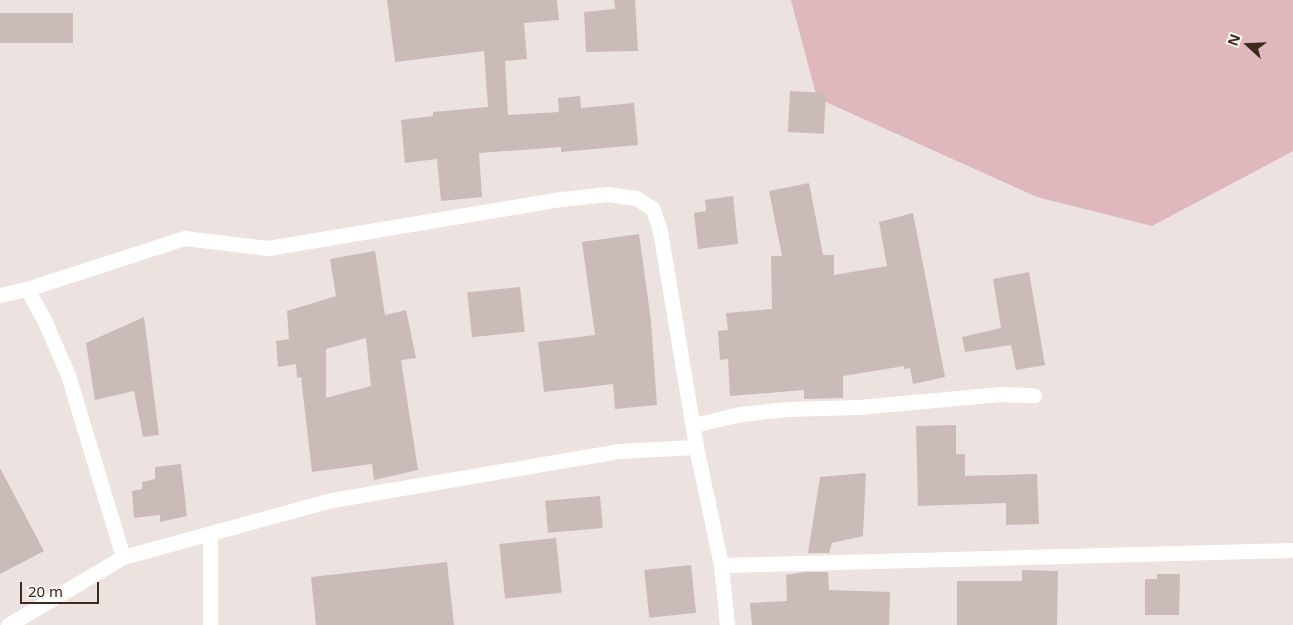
<!DOCTYPE html>
<html>
<head>
<meta charset="utf-8">
<style>
	body { margin:0 }
	#map { position:relative; width:1293px; height:625px; overflow:hidden; background:#ece2e0; font-family:"Noto Sans",sans-serif }
	div>[style] { position:absolute }
	.green>* { inset:0; background:#dfb8bd }
	.building>* { inset:0; background:#cabbb9; transform-origin:0 0 }
	.street>* { height:15px; margin:-7.5px; padding:0 7.5px; transform-origin:7.5px; border-radius:7.5px; background:#fff }
	span { translate:-50% -50%; white-space:nowrap; text-align:center; line-height:1.15; -webkit-text-stroke:5px #f8f2f1; paint-order:stroke }
	.north { position:absolute; left:1223px; top:20px; width:50px; height:50px; -webkit-text-stroke:4px #f8f2f1; paint-order:stroke; rotate:290deg; font-size:14px; font-weight:700; line-height:20px; text-align:center; color:#3e2920 }
	.north::after { content:''; display:block; margin:auto; width:18px; height:22px; background:#3e2920; clip-path:polygon(50% 0,100% 100%,50% 72%,0 100%) }
	.scale { position:absolute; left:20px; top:582px; width:79px; height:22px; box-sizing:border-box; border:2px solid #3e2920; border-top:0; padding-left:6px; font-size:15px; line-height:18px; white-space:nowrap; color:#3e2920; -webkit-text-stroke:4px #f8f2f1; paint-order:stroke }
</style>
</head>
<body>
<div id="map">
	<div class="green">
		<div style="clip-path:polygon(791px 0,1293px 0,1293px 151px,1152px 226px,1037px 197px,817px 98px)"></div>
	</div>
	<div class="building">
		<div style="clip-path:polygon(387px 0,557px 0,559px 20px,524px 23px,527px 59px,505px 61px,508px 115px,559px 112px,558px 98px,580px 96px,581px 108px,634px 103px,638px 145px,561px 152px,561px 147px,479px 153px,482px 197px,441px 201px,437px 159px,405px 163px,401px 120px,433px 116px,433px 112px,488px 107px,484px 51px,395px 62px)"></div>
		<div style="clip-path:polygon(614px 0,635px 0,638px 51px,586px 52px,584px 12px,615px 9px)"></div>
		<div style="left:73px;top:13px;width:30px;height:73px;rotate:90deg"></div>
		<div style="left:790px;top:91px;width:36px;height:41px;rotate:3deg"></div>
		<div style="clip-path:polygon(809px 183px,823px 255px,834px 255px,834px 275px,887px 266px,879px 222px,913px 213px,945px 377px,913px 384px,910px 368px,904px 369px,904px 366px,843px 376px,843px 398px,804px 399px,804px 390px,730px 396px,728px 359px,720px 360px,718px 331px,728px 330px,726px 313px,772px 309px,771px 256px,782px 256px,769px 191px)"></div>
		<div style="clip-path:polygon(733px 196px,738px 244px,698px 249px,694px 213px,706px 211px,705px 200px)"></div>
		<div style="clip-path:polygon(639px 234px,651px 321px,657px 405px,615px 409px,613px 384px,544px 392px,538px 342px,595px 335px,582px 242px)"></div>
		<div style="clip-path:polygon(evenodd,375px 251px,385px 315px,406px 310px,416px 358px,401px 360px,418px 470px,374px 480px,372px 464px,312px 472px,301px 377px,297px 378px,296px 364px,278px 367px,276px 341px,289px 339px,287px 311px,336px 296px,330px 259px,375px 251px,366px 338px,371px 386px,326px 398px,326px 349px,366px 338px)"></div>
		<div style="clip-path:polygon(1029px 272px,1045px 365px,1016px 370px,1011px 345px,965px 352px,962px 337px,1001px 328px,993px 279px)"></div>
		<div style="left:520px;top:287px;width:45px;height:53px;rotate:84deg"></div>
		<div style="clip-path:polygon(144px 317px,159px 435px,143px 437px,134px 391px,95px 400px,86px 343px)"></div>
		<div style="clip-path:polygon(956px 425px,956px 454px,965px 454px,965px 476px,1037px 474px,1039px 524px,1006px 525px,1006px 503px,918px 506px,916px 426px)"></div>
		<div style="clip-path:polygon(181px 464px,187px 516px,160px 522px,160px 515px,134px 518px,132px 491px,142px 489px,142px 482px,155px 479px,155px 467px)"></div>
		<div style="clip-path:polygon(0 468px,44px 551px,0 574px)"></div>
		<div style="clip-path:polygon(866px 473px,863px 536px,832px 543px,829px 553px,808px 553px,820px 477px)"></div>
		<div style="left:600px;top:496px;width:32px;height:55px;rotate:85deg"></div>
		<div style="left:556px;top:538px;width:55px;height:57px;rotate:84deg"></div>
		<div style="clip-path:polygon(447px 562px,454px 625px,316px 625px,311px 577px)"></div>
		<div style="left:691px;top:565px;width:48px;height:47px;rotate:84deg"></div>
		<div style="clip-path:polygon(1022px 570px,1058px 571px,1057px 625px,957px 625px,957px 581px,1022px 581px)"></div>
		<div style="clip-path:polygon(805px 572px,828px 572px,829px 590px,890px 592px,889px 625px,752px 625px,750px 603px,787px 601px,786px 575px)"></div>
		<div style="clip-path:polygon(1157px 574px,1180px 574px,1179px 615px,1145px 615px,1145px 579px,1157px 579px)"></div>
	</div>
	<div class="street">
		<div style="left:27px;top:289px;width:165px;rotate:-18deg"></div>
		<div style="left:184px;top:238px;width:85px;rotate:6.8deg"></div>
		<div style="left:268px;top:248px;width:298px;rotate:-9.5deg"></div>
		<div style="left:562px;top:199px;width:45px;rotate:-6.3deg"></div>
		<div style="left:607px;top:194px;width:29px;rotate:8deg"></div>
		<div style="left:636px;top:198px;width:20px;rotate:33deg"></div>
		<div style="left:653px;top:209px;width:23px;rotate:72deg"></div>
		<div style="left:660px;top:231px;width:219px;rotate:80.5deg"></div>
		<div style="left:696px;top:447px;width:121px;rotate:78deg"></div>
		<div style="left:721px;top:565px;width:60px;rotate:84.3deg"></div>
		<div style="left:0;top:295px;width:28px;rotate:-13deg"></div>
		<div style="left:27px;top:289px;width:38px;rotate:61deg"></div>
		<div style="left:45px;top:322px;width:58px;rotate:66.5deg"></div>
		<div style="left:68px;top:375px;width:190px;rotate:73.2deg"></div>
		<div style="left:694px;top:425px;width:47px;rotate:-13.4deg"></div>
		<div style="left:740px;top:414px;width:48px;rotate:-5.9deg"></div>
		<div style="left:788px;top:409px;width:71px;rotate:-1.6deg"></div>
		<div style="left:859px;top:407px;width:141px;rotate:-5.3deg"></div>
		<div style="left:999px;top:394px;width:35px;rotate:2deg"></div>
		<div style="left:721px;top:565px;width:572px;rotate:-1.5deg"></div>
		<div style="left:8px;top:625px;width:134px;rotate:-30.6deg"></div>
		<div style="left:123px;top:557px;width:217px;rotate:-15.3deg"></div>
		<div style="left:332px;top:500px;width:290px;rotate:-9.7deg"></div>
		<div style="left:618px;top:451px;width:78px;rotate:-2.9deg"></div>
		<div style="left:210px;top:625px;width:91px;rotate:-90deg"></div>
	</div>
	<div class="north">N</div>
	<div class="scale">20 m</div>
</div>
</body>
</html>
